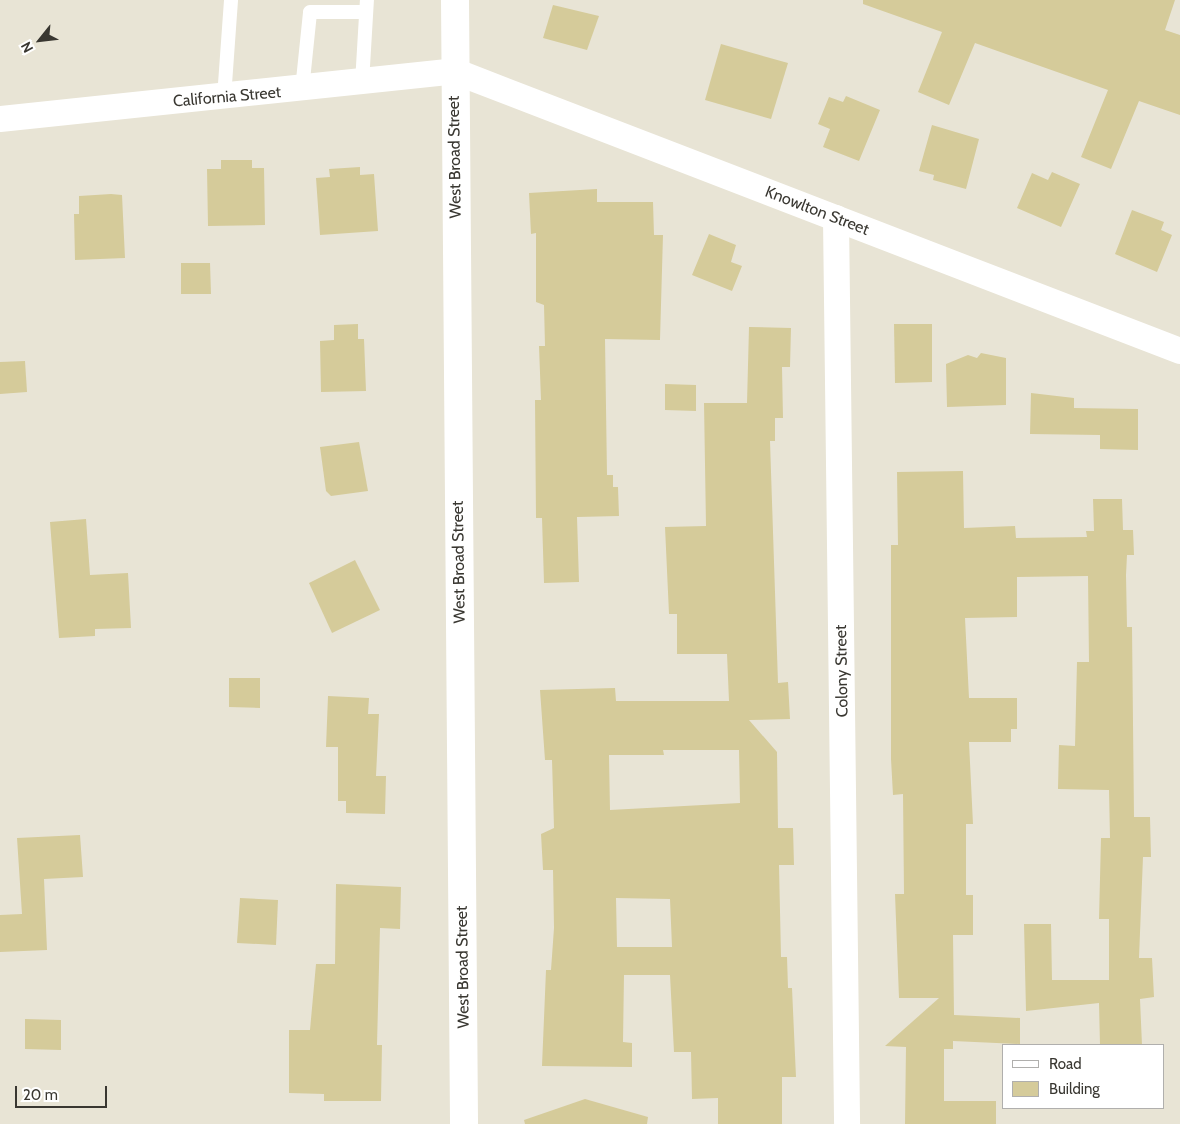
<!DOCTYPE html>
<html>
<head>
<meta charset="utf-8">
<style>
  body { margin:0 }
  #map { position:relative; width:1180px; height:1124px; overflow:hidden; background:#e8e4d5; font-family:Cabin,sans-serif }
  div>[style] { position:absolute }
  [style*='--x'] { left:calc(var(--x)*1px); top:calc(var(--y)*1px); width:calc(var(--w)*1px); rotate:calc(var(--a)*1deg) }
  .building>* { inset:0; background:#d5cb9a }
  .lane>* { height:14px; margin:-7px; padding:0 7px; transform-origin:7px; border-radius:7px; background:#fff }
  .street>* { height:26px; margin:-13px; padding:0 13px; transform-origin:13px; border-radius:13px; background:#fff }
  .secondary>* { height:28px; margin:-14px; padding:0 14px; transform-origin:14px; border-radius:14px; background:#fff }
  span { translate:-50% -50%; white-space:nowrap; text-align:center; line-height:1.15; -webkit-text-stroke:4px #fff; paint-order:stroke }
  .street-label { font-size:16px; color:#393731 }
  .legend { position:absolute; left:1002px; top:1044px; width:162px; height:65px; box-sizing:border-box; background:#fff; border:1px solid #b0afad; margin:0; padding:6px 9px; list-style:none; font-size:15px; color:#393731 }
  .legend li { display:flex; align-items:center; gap:10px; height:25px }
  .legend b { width:25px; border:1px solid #b0afad }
  .north { position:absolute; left:15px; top:15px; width:50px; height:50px; -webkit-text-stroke:4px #fff; paint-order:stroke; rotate:241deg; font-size:14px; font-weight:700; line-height:20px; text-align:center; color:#393731 }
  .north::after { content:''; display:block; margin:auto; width:18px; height:22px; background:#393731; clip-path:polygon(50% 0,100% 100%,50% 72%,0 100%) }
  .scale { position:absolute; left:15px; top:1086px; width:92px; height:22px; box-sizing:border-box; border:2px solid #393731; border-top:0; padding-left:6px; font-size:15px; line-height:18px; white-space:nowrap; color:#393731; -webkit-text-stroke:4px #fff; paint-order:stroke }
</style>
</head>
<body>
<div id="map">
  <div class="building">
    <i style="clip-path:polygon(863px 0,1175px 0,1165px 30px,1180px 35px,1180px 115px,1139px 101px,1111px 169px,1081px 157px,1108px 90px,975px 43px,949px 105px,918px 92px,942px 32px,863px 4px)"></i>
    <i style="clip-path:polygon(553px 5px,599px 16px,587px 50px,543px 38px)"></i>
    <i style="clip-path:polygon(721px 44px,788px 63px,771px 119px,705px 100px)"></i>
    <i style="clip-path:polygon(846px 96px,880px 110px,859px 161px,823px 147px,830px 129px,818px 124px,829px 97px,843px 102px)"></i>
    <i style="clip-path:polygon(932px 125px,979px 139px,966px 189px,933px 180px,934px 175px,919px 171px)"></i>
    <i style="clip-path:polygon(221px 160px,252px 160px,252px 168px,264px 168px,265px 225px,208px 226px,207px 169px,221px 169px)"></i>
    <i style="clip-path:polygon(360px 167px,360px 175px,374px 174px,378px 231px,320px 235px,316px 178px,330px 177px,329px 169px)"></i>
    <i style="clip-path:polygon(1052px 172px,1080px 184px,1061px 227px,1017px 208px,1032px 173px,1048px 180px)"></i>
    <i style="clip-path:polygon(597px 189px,597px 202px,653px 202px,654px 235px,663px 235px,660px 340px,605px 339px,607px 475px,613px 475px,613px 487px,618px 487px,619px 516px,577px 517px,579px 582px,544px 583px,542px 518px,536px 518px,535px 400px,541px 400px,539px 346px,545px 346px,544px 305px,536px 302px,536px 233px,531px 234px,529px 193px)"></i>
    <i style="clip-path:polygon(111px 194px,122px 195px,125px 258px,75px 260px,74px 214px,79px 214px,79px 196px)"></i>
    <i style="clip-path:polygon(1132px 210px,1164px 222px,1161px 230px,1172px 235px,1157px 272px,1115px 254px)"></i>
    <i style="clip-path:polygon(709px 234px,736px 245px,731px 262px,742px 266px,732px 291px,692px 275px)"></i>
    <i style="clip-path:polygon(181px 263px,210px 263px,211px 294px,181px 294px)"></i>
    <i style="clip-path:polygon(358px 324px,358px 339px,364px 339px,366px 391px,321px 392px,320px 341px,334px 340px,334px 325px)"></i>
    <i style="clip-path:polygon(894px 324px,932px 324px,932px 382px,895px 383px)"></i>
    <i style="clip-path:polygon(evenodd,749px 327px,791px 328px,790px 367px,782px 367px,783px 418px,775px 418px,775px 441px,770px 441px,778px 683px,788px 682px,790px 719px,749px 720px,777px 752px,778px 828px,793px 828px,794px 865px,779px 865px,781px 957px,787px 957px,788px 988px,792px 988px,796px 1077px,782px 1077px,782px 1124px,718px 1124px,718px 1098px,692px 1099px,691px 1052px,674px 1052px,670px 975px,624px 975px,623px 1042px,632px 1043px,632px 1067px,542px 1066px,546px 970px,551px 970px,554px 928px,553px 870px,543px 870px,541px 834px,554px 828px,552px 760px,545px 760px,540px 690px,615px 688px,616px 701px,729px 701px,727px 654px,677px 654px,677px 614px,669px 614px,665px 527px,706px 526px,704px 403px,747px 403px,749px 327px,663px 750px,739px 750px,740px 803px,610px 810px,609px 755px,664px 755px,663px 750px,749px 327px,616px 898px,670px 899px,672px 947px,617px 947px,616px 898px)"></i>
    <i style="clip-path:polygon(981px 353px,1006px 358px,1006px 405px,947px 407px,946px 364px,968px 355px,977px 358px)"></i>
    <i style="clip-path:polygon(25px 361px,27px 392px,0 394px,0 362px)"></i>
    <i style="clip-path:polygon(665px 384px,696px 385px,696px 411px,665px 410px)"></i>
    <i style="clip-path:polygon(1031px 393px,1074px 398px,1074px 408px,1138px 409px,1138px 450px,1100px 449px,1100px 435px,1030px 434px)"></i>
    <i style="clip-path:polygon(359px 442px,368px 491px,331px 496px,326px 491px,320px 447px)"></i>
    <i style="clip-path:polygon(963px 471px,964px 528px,1015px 526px,1016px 538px,1087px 537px,1086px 531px,1094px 531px,1093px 499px,1122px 499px,1123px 530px,1133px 530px,1134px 555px,1127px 555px,1126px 575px,1127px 627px,1132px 627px,1134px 817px,1150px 817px,1151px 857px,1143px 857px,1139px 958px,1152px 958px,1154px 997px,1140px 999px,1142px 1045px,1100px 1045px,1099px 1003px,1026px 1011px,1024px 924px,1051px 924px,1052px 980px,1109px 980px,1109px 919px,1099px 919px,1101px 838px,1110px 838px,1109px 790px,1058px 789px,1059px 745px,1075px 746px,1077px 662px,1089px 662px,1088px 576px,1017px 577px,1017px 617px,965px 618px,969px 698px,1017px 698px,1017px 729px,1011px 729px,1011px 742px,969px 742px,973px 824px,966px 824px,966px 895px,973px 895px,973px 935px,953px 935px,954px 1015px,1020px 1018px,1020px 1044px,953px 1041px,953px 1049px,944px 1049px,944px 1101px,996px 1101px,996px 1124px,905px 1124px,906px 1047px,885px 1046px,939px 998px,899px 998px,895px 894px,904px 894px,903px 794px,893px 795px,891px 759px,891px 545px,898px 545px,897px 472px)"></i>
    <i style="clip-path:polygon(86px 519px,90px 575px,128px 573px,131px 628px,95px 629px,95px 636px,59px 638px,50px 522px)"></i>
    <i style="clip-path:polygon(355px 560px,380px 610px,332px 633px,309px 583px)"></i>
    <i style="clip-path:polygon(229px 678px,260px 678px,260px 708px,229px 707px)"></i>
    <i style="clip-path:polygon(328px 696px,369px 698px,368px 714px,379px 714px,376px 776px,386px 776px,385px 814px,346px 813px,346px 801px,338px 801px,338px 747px,326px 747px)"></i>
    <i style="clip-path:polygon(80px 835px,83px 877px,44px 879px,47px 950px,0 952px,0 915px,22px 914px,17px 838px)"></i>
    <i style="clip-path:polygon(336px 884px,401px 887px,400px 929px,380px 928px,377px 1045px,382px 1045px,381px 1101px,324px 1101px,324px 1094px,289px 1093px,289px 1030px,310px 1030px,316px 964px,335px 964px)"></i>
    <i style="clip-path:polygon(240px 898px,278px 900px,276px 945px,237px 943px)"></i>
    <i style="clip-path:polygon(25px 1019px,61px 1020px,61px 1050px,25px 1049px)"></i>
    <i style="clip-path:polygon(585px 1099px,648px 1117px,647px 1124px,525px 1124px,524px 1120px)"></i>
  </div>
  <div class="lane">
    <i style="--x:362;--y:83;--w:83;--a:-86.6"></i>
    <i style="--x:302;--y:90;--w:78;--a:-84.1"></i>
    <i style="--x:310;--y:12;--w:56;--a:0"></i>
    <i style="--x:224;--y:98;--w:98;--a:-85.9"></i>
  </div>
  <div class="street">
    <i style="--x:0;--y:119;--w:457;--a:-6"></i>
    <i style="--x:454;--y:71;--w:778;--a:21.09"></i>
    <i style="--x:836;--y:218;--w:906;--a:89.3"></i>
  </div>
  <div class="secondary">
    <i style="--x:455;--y:0;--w:1124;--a:89.54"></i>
  </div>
  <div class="street-label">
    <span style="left:227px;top:97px;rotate:-5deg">California Street</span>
    <span style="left:455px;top:157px;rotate:-91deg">West Broad Street</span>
    <span style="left:817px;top:211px;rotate:21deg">Knowlton Street</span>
    <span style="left:459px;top:562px;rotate:-91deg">West Broad Street</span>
    <span style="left:842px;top:671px;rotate:-91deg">Colony Street</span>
    <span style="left:463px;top:967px;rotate:-91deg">West Broad Street</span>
  </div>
  <ul class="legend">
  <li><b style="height:6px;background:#fff"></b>Road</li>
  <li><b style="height:14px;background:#d5cb9a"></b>Building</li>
  </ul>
  <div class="north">N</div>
  <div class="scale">20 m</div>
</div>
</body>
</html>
